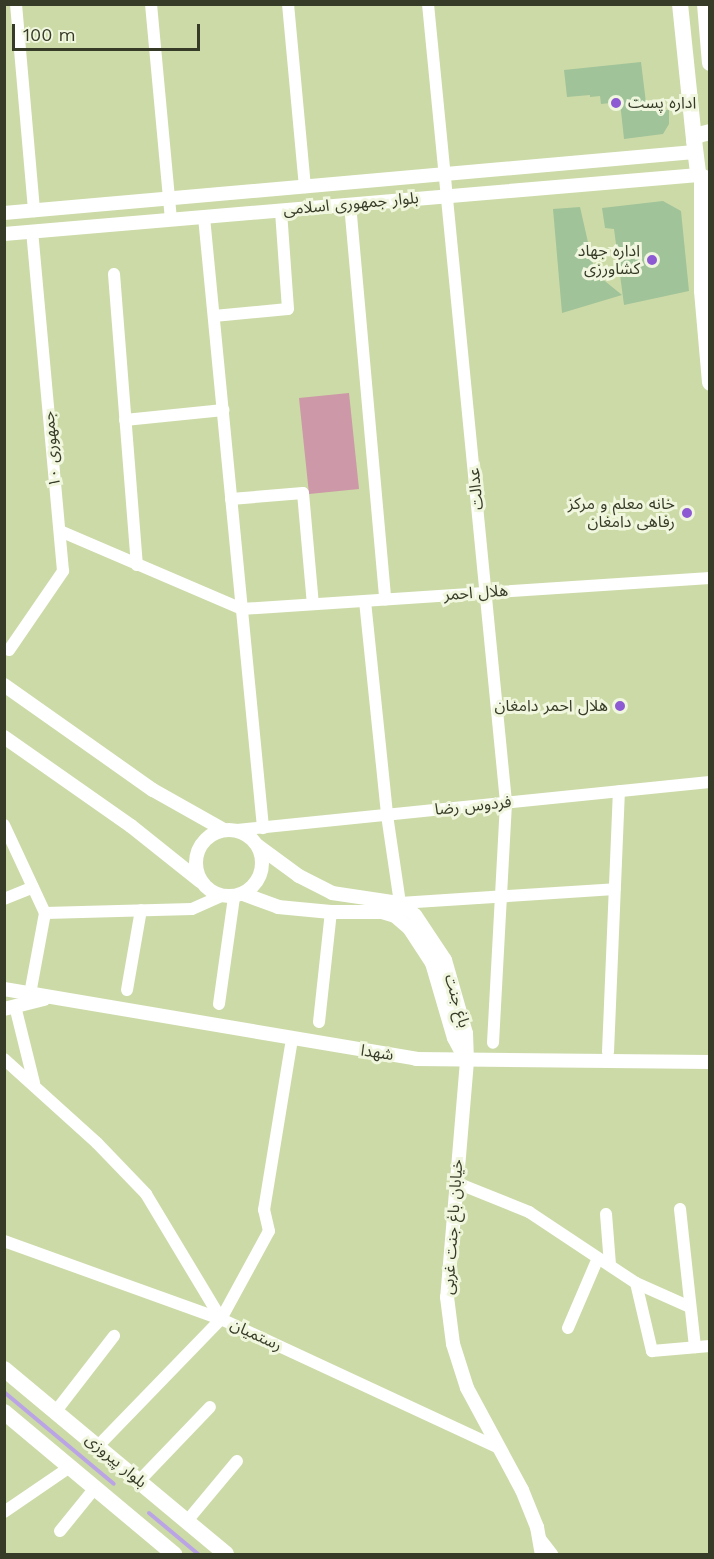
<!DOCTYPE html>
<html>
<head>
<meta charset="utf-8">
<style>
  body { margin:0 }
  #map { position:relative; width:714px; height:1559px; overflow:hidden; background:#ccdaa7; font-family:"Work Sans","Noto Sans Arabic",sans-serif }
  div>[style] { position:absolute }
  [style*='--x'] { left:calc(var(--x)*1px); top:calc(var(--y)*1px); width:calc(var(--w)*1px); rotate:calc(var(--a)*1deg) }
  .green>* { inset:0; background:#cd98a7 }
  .stream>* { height:4px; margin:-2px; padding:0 2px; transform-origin:2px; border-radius:2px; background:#bba4e6 }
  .building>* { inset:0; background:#a0c399 }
  .minor>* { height:12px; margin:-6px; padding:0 6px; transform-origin:6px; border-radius:6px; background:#fff }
  .tertiary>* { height:14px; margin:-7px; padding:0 7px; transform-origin:7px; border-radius:7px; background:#fff }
  .tertiary>.ring { margin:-7px; padding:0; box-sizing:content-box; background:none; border:14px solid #fff; border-radius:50% }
  .secondary>* { height:16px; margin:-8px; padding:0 8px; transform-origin:8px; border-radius:8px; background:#fff }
  .dots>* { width:16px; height:16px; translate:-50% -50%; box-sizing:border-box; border:3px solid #f0f7de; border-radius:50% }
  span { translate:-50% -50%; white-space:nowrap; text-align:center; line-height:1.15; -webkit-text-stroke:6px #f0f7de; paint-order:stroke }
  .poi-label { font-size:16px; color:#363b27 }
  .left { translate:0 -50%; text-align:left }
  .right { translate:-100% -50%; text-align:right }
  .street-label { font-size:16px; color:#363b27 }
  .frame { position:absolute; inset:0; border:6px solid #363b27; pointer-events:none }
  .scale { position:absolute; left:12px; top:24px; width:188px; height:27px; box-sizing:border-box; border:3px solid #363b27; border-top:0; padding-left:8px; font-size:18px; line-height:21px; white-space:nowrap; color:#363b27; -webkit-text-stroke:4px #f0f7de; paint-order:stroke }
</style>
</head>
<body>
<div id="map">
  <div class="green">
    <i style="clip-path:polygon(349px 393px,359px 489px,309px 494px,299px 398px)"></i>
  </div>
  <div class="stream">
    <i style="--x:4;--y:1392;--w:143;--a:39.9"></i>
    <i style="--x:149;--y:1513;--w:64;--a:39.9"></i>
  </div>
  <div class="building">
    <i style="clip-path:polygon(641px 62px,647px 111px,669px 110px,669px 124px,663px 134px,624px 139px,620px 102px,601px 104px,600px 96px,590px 97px,590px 95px,567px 97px,564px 70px)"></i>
    <i style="clip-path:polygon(663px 201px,681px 211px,689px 291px,624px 305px,614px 229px,605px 228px,602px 208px)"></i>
    <i style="clip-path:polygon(580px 207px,595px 273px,622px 295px,562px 313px,553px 209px)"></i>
  </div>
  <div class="minor">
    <i style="--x:16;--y:4;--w:208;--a:85"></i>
    <i style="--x:151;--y:4;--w:217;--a:84.7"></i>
    <i style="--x:288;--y:4;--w:184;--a:84.7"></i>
    <i style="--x:428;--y:4;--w:803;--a:84.42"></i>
    <i style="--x:506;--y:803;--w:240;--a:93.1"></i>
    <i style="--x:350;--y:204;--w:397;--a:84.9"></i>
    <i style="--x:204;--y:217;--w:614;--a:84.48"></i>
    <i style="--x:114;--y:274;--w:292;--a:85.5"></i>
    <i style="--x:214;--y:316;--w:74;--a:-5.4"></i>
    <i style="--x:288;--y:309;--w:98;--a:-94.1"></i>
    <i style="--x:125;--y:420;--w:99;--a:-5.8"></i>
    <i style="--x:231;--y:499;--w:72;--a:-4.8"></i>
    <i style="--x:303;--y:493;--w:111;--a:84.9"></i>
    <i style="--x:60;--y:531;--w:198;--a:23.2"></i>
    <i style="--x:242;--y:609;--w:469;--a:-3.8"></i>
    <i style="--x:365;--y:601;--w:215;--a:84.1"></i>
    <i style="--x:387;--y:815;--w:89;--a:81.6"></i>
    <i style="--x:400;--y:903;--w:215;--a:-3.7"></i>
    <i style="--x:9;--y:650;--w:96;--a:-55.6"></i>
    <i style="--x:63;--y:571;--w:340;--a:-95.2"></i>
    <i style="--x:4;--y:825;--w:97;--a:65"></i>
    <i style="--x:45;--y:913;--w:82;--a:100.5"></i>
    <i style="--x:237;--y:830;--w:475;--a:-5.8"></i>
    <i style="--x:4;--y:899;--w:31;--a:-22"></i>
    <i style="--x:45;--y:913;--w:147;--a:-1.6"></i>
    <i style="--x:192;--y:909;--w:32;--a:-24"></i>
    <i style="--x:127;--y:990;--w:81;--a:-80.1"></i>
    <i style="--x:219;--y:1004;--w:108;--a:-82"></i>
    <i style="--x:15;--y:1006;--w:79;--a:76.1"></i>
    <i style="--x:319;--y:1022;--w:111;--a:-83.8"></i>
    <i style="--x:608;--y:1052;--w:261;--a:-87.6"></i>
    <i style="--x:4;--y:1059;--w:125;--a:42.1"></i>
    <i style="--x:97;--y:1143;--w:71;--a:46.1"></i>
    <i style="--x:146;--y:1194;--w:146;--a:59"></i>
    <i style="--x:457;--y:1183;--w:78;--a:21.9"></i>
    <i style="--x:529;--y:1212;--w:128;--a:33.6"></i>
    <i style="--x:636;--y:1283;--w:59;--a:24"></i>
    <i style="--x:680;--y:1209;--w:139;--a:83.8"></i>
    <i style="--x:606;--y:1214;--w:51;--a:85.5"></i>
    <i style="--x:4;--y:1241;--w:231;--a:19.8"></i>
    <i style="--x:221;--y:1319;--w:306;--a:24.9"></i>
    <i style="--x:636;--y:1283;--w:70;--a:76.8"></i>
    <i style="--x:652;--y:1351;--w:58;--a:-4.9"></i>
    <i style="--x:568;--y:1328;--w:76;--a:-66.8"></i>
    <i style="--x:56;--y:1411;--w:95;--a:-52.3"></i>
    <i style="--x:98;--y:1446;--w:177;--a:-45.9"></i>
    <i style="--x:221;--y:1319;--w:100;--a:-61.4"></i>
    <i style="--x:269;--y:1231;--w:22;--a:-103"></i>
    <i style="--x:264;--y:1210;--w:173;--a:-80.7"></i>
    <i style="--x:140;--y:1480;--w:101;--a:-46.2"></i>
    <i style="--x:4;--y:1512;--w:80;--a:-34.3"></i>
    <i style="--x:187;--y:1521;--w:78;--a:-50.2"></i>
    <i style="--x:60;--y:1531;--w:55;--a:-50.9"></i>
    <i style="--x:538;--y:1536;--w:23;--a:52"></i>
  </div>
  <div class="tertiary">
    <i style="--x:4;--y:213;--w:693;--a:-5.05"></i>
    <i style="--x:4;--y:234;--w:697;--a:-4.86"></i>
    <i style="--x:4;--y:685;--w:182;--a:35.2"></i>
    <i style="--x:153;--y:790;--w:81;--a:29.4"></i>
    <i style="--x:4;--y:737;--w:155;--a:35"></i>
    <i style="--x:131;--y:826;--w:88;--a:38.6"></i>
    <i class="ring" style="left:196px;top:830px;width:52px;height:52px"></i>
    <i style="--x:258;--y:846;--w:51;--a:36.2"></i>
    <i style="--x:299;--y:876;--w:37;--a:27"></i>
    <i style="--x:332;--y:893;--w:69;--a:8.4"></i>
    <i style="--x:400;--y:903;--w:19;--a:39"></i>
    <i style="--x:415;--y:915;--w:54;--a:56.3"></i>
    <i style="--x:445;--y:960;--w:76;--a:74"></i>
    <i style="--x:466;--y:1033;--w:28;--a:88"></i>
    <i style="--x:467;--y:1061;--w:237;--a:94.8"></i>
    <i style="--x:447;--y:1297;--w:47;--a:82.7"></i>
    <i style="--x:453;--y:1344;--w:46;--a:72.3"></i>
    <i style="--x:467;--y:1388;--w:116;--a:61.7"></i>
    <i style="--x:522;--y:1490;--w:40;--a:68"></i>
    <i style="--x:537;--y:1527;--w:27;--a:80"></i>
    <i style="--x:243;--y:894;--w:37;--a:20"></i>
    <i style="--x:278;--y:907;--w:53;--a:5.4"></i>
    <i style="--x:331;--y:912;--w:51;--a:0"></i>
    <i style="--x:382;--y:912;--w:14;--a:17"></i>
    <i style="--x:395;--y:916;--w:18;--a:41"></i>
    <i style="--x:409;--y:928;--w:42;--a:56.7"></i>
    <i style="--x:432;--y:963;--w:78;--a:73.7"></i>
    <i style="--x:454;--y:1038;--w:24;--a:62"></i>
    <i style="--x:4;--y:989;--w:418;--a:9.6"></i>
    <i style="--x:416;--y:1059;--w:294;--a:0.6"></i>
    <i style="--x:4;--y:1009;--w:41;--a:-14"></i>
  </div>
  <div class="secondary">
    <i style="--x:680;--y:4;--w:137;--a:84.1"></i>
    <i style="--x:705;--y:4;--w:59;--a:85.2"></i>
    <i style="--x:710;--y:132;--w:12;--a:166"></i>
    <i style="--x:698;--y:135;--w:6;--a:129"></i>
    <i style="--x:694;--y:140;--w:35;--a:83"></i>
    <i style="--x:698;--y:175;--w:13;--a:23"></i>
    <i style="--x:702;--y:179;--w:112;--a:90"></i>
    <i style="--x:702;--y:291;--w:92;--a:85"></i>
    <i style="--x:4;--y:1369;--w:289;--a:39.8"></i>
    <i style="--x:4;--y:1412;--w:222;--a:39.9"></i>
  </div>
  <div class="dots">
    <i style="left:616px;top:103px;background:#8d5ad3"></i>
    <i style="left:652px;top:260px;background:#8d5ad3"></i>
    <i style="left:687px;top:513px;background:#8d5ad3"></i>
    <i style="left:620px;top:706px;background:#8d5ad3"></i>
  </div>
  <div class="poi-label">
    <span class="left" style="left:628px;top:103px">اداره پست</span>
    <span class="right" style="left:640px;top:260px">اداره جهاد<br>کشاورزی</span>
    <span class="right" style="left:675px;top:513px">خانه معلم و مرکز<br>رفاهی دامغان</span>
    <span class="right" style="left:608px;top:706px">هلال احمر دامغان</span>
  </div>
  <div class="street-label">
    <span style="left:351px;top:204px;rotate:-5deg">بلوار جمهوری اسلامی</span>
    <span style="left:52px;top:449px;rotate:-95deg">جمهوری ۱۰</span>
    <span style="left:476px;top:489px;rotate:-96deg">عدالت</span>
    <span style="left:476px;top:593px;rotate:-4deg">هلال احمر</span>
    <span style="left:473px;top:806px;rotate:-6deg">فردوس رضا</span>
    <span style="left:457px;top:1001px;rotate:74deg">باغ جنت</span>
    <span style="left:377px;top:1053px;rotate:9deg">شهدا</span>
    <span style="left:453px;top:1227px;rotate:-86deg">خیابان باغ جنت غربی</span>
    <span style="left:256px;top:1335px;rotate:25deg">رستمیان</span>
    <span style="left:116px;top:1461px;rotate:40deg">بلوار پیروزی</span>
  </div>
  <div class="frame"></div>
  <div class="scale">100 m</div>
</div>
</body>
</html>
